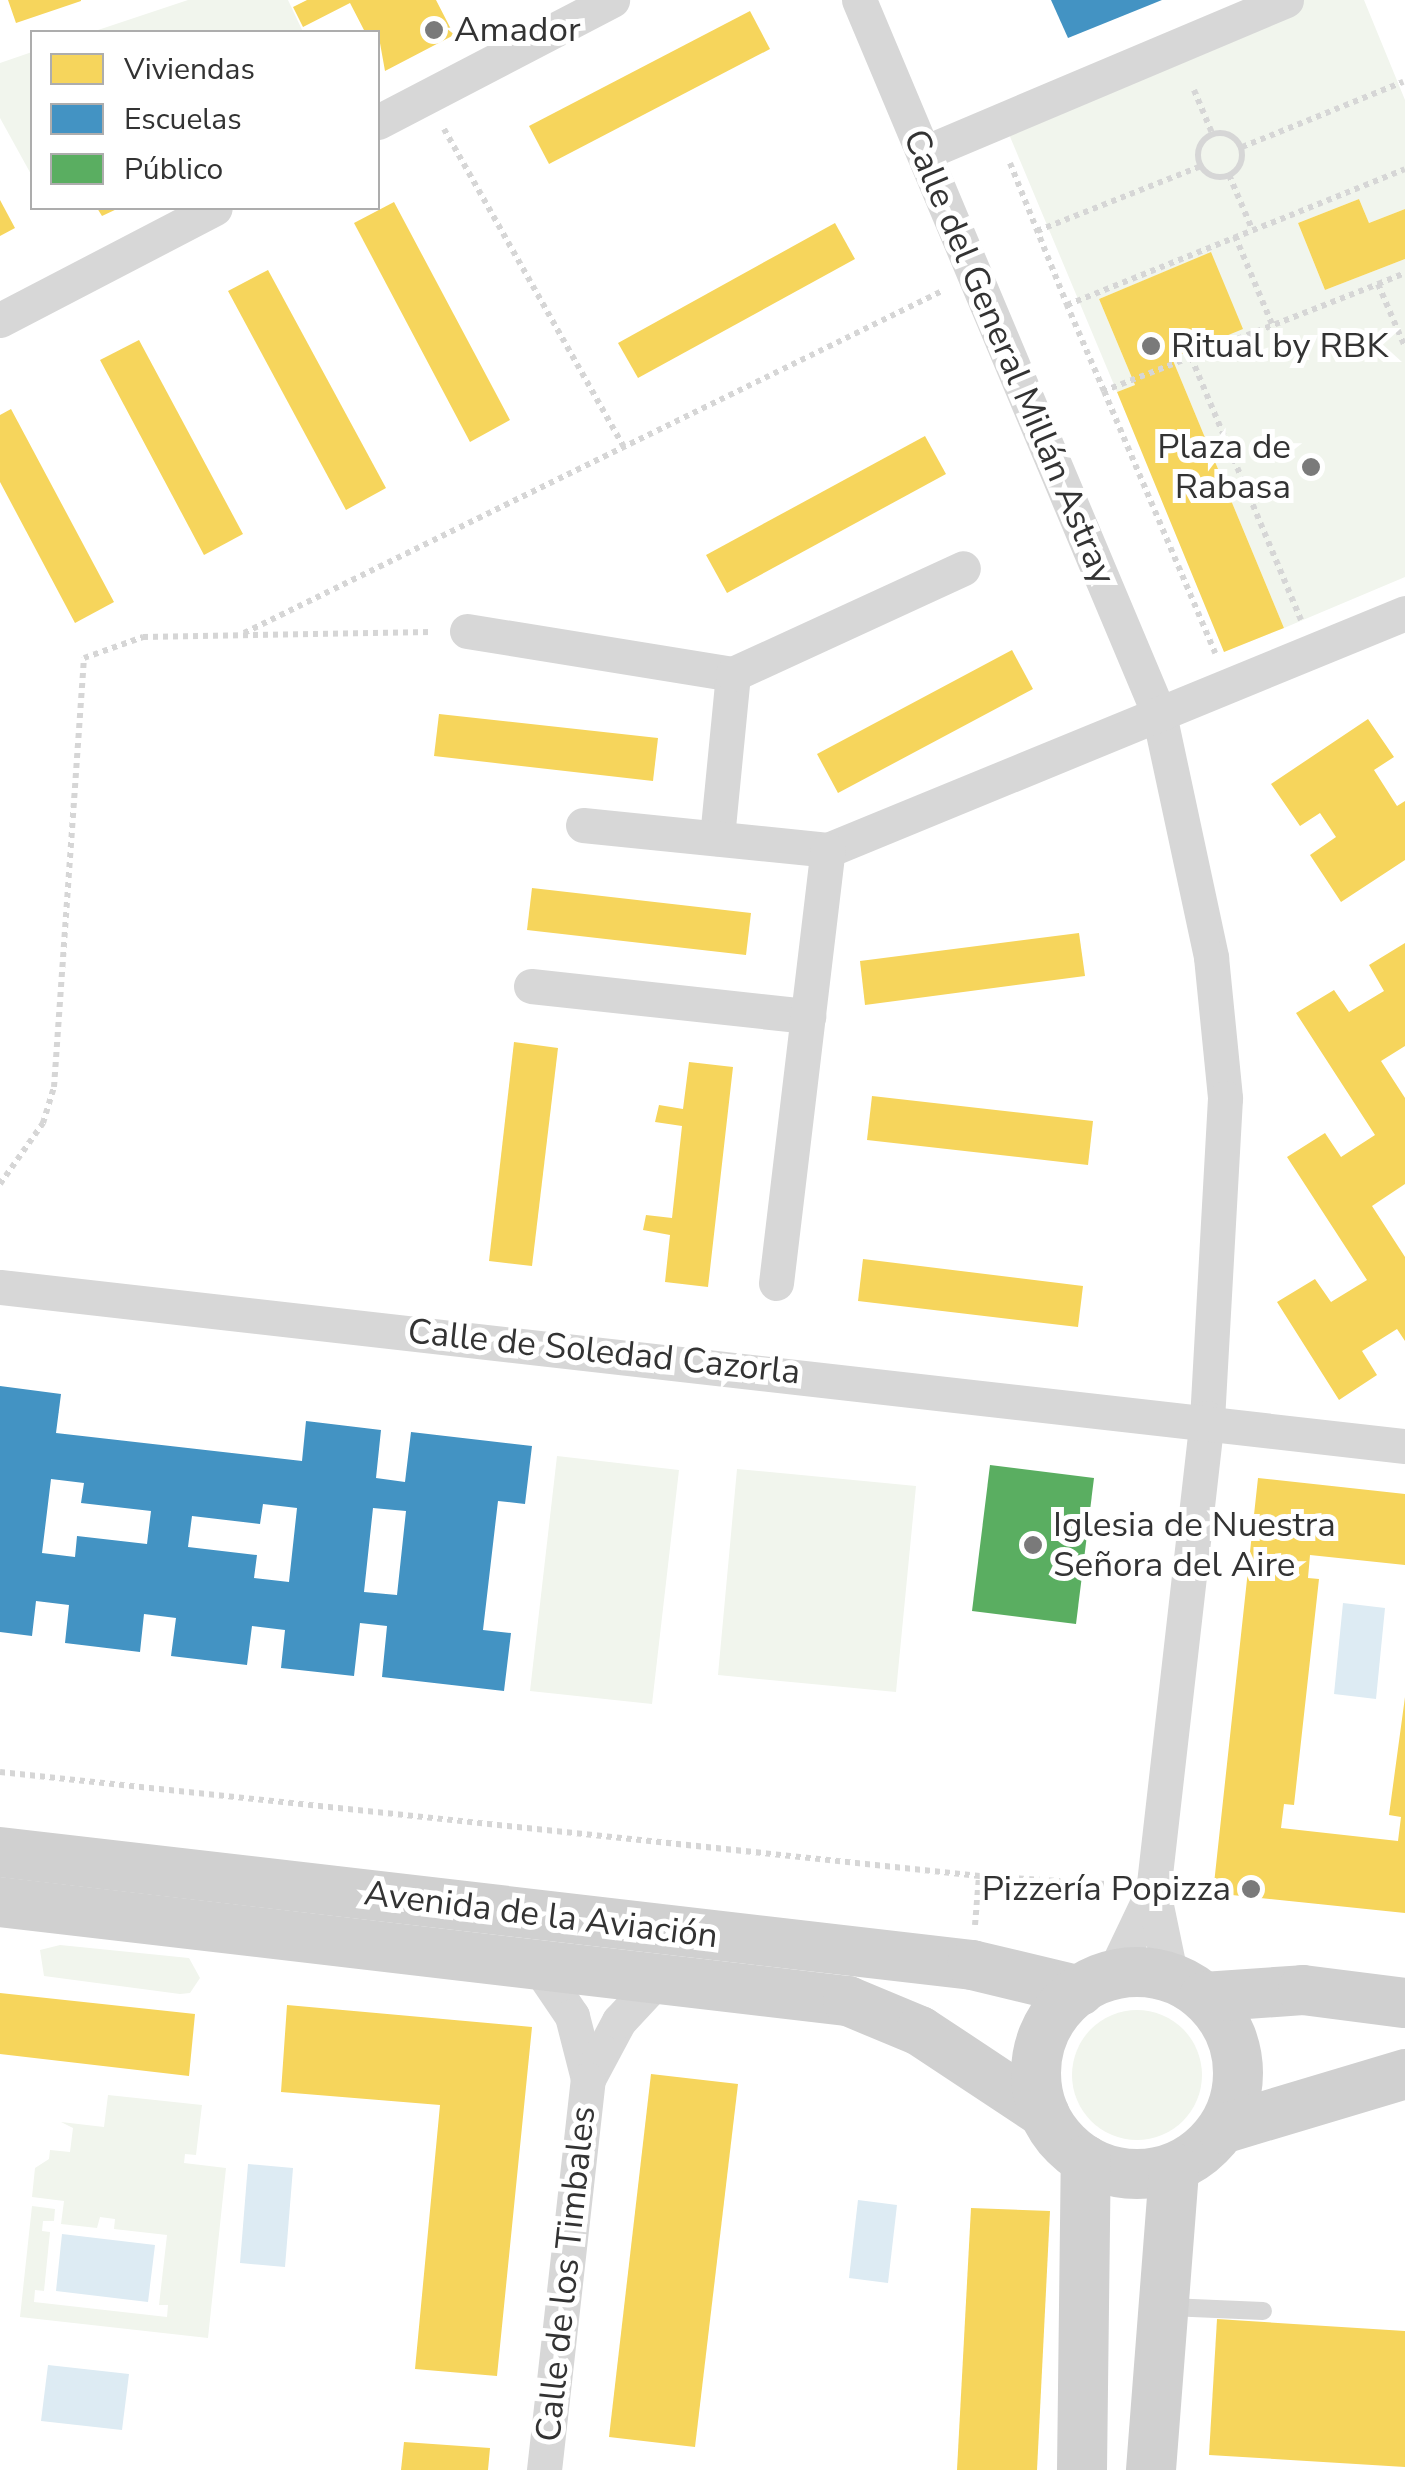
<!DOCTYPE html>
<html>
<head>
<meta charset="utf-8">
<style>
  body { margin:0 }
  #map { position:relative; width:1405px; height:2470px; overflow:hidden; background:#fff; font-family:"Nunito Sans",sans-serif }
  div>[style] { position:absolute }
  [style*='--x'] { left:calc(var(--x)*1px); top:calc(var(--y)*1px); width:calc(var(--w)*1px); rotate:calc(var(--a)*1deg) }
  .green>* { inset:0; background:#f1f5ed }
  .round { border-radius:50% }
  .water>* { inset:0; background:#ddebf3 }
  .homes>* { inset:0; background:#f6d55c }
  .schools>* { inset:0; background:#4393c3 }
  .public>* { inset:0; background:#5aae61 }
  .path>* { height:6px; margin-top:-3px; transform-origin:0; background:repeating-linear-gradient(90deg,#d6d6d6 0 5px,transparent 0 10px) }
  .path>.ring { margin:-3px; padding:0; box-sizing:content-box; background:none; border:6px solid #d6d6d6; border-radius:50% }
  .service>* { height:18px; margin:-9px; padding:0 9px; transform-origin:9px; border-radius:9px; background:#d7d7d7 }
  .minor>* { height:35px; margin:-17.5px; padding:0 17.5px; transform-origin:17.5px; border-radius:17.5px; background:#d7d7d7 }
  .secondary>* { height:50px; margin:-25px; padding:0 25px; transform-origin:25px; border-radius:25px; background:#d0d0d0 }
  .secondary>.ring { margin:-25px; padding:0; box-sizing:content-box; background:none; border:50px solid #d0d0d0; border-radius:50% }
  .dots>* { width:28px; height:28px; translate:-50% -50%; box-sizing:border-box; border:5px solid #fff; border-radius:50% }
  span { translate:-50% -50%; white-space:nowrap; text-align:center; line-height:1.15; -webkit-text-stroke:10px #fff; paint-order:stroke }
  .poi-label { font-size:35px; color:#333 }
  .left { translate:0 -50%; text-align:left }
  .right { translate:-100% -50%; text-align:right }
  .street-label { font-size:35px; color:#333 }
  .legend { position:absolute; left:30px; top:30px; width:350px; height:180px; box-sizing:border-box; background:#fff; border:2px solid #adadad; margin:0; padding:12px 18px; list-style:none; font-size:30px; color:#333 }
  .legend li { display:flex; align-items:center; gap:20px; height:50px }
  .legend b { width:50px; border:2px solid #adadad }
</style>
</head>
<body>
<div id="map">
  <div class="green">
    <i style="clip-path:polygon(188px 0,288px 0,303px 32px,92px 32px)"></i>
    <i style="clip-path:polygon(1286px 0,1364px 0,1405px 100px,1405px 209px,1369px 223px,1359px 199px,1298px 223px,1325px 290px,1405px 259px,1405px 577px,1284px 628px,1172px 358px,1210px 253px,1099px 299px,1135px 385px,1117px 392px,1003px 120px)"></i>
    <i style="clip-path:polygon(32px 52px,32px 176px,0 118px,0 63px)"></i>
    <i style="clip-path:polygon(557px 1456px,679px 1470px,652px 1704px,530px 1691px)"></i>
    <i style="clip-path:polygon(737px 1469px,916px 1486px,896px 1692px,718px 1675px)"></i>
    <i style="clip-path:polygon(60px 1945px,189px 1958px,200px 1978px,190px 1993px,180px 1994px,44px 1976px,40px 1950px)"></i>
    <i class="round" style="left:1072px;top:2010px;width:130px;height:130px"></i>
    <i style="clip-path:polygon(108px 2095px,202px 2105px,196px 2155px,185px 2154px,184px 2163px,226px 2168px,208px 2338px,20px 2317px,32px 2206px,55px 2209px,54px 2221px,43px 2221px,42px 2231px,50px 2232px,44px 2291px,35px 2290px,34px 2302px,167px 2317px,168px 2305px,159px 2305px,167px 2235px,114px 2229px,115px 2219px,100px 2217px,97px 2228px,61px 2224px,64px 2201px,32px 2197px,35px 2168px,49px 2159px,50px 2150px,70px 2152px,73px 2128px,61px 2122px,104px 2127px)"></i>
  </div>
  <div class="water">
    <i style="clip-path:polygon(1343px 1603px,1385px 1608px,1376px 1699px,1334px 1694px)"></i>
    <i style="clip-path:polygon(248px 2164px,293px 2168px,285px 2267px,240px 2263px)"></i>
    <i style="clip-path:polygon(858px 2200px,897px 2205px,888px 2283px,849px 2278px)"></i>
    <i style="clip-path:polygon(62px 2234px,155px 2245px,148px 2302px,56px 2291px)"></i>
    <i style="clip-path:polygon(48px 2365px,129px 2374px,122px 2430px,41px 2421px)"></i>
  </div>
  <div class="homes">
    <i style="clip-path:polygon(8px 0,81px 0,81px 1px,16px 23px)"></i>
    <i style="clip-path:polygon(307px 0,436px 0,454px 35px,385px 71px,378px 32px,365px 32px,350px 3px,303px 27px,293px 7px)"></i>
    <i style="clip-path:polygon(750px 11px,770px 49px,549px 164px,529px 126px)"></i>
    <i style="clip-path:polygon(1359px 199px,1369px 223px,1405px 209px,1405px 259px,1325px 290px,1298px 223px)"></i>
    <i style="clip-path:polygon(0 200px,15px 228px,0 236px)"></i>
    <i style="clip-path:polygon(394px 202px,510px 420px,470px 442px,354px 223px)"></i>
    <i style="clip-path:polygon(97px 208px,119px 208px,102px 216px)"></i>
    <i style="clip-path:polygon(835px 223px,855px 259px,638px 378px,618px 343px)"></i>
    <i style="clip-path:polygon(1211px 252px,1243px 329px,1172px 358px,1284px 628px,1224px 652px,1117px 392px,1135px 385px,1099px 299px)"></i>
    <i style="clip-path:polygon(268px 270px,386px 488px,346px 510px,228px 291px)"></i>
    <i style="clip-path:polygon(139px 340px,243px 534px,204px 555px,100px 360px)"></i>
    <i style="clip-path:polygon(11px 409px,114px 602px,75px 623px,0 482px,0 415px)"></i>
    <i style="clip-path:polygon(925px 436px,946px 474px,727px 593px,706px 555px)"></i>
    <i style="clip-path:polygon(1012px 650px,1033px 689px,838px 793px,817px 754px)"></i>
    <i style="clip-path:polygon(439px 714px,658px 738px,653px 781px,434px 756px)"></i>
    <i style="clip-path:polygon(1368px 719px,1394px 757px,1374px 770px,1397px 806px,1405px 801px,1405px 860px,1341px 902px,1310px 855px,1336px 837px,1320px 813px,1300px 826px,1271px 784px)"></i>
    <i style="clip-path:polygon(532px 888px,751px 913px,746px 955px,527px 930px)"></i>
    <i style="clip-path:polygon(1079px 933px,1085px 976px,865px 1005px,860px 961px)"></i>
    <i style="clip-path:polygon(1405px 943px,1405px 1046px,1381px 1061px,1405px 1098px,1405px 1184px,1372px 1206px,1405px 1257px,1405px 1341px,1397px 1329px,1362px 1351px,1377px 1375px,1339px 1400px,1277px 1302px,1315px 1279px,1331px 1302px,1367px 1280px,1287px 1157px,1325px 1133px,1341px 1157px,1375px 1135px,1296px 1013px,1334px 990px,1349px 1012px,1384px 991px,1369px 965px)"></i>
    <i style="clip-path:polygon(514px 1042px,558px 1048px,532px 1266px,489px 1261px)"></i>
    <i style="clip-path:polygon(689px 1062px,733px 1067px,708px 1287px,665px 1282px,670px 1235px,643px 1230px,646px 1215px,672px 1218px,682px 1126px,655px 1122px,659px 1105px,683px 1109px)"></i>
    <i style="clip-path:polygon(872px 1096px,1093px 1121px,1088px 1165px,867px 1140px)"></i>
    <i style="clip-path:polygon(863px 1259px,1083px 1286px,1078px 1327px,858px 1301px)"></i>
    <i style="clip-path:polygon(1258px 1478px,1405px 1494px,1405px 1565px,1310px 1555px,1308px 1578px,1319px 1579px,1294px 1805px,1284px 1804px,1281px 1828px,1398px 1841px,1401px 1817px,1389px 1815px,1405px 1697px,1405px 1913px,1213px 1893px)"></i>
    <i style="clip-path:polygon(0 1993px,195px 2014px,189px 2076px,0 2054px)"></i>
    <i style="clip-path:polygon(287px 2005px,532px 2027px,497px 2376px,415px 2369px,440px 2105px,281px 2092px)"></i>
    <i style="clip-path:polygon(651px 2074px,738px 2084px,695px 2447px,609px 2437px)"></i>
    <i style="clip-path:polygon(971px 2208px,1050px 2211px,1037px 2470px,957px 2470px)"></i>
    <i style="clip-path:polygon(1217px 2319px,1405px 2331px,1405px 2467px,1209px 2455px)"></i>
    <i style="clip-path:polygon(404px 2442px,490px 2448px,488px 2470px,401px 2470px)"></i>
  </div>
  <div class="schools">
    <i style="clip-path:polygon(1051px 0,1162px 0,1068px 38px)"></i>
    <i style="clip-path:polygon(evenodd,0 1386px,61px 1394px,56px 1433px,302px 1461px,306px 1421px,381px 1430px,376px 1478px,405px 1482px,411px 1432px,532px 1446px,525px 1504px,498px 1501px,483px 1630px,511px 1633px,504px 1691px,382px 1677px,387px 1626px,360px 1623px,354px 1676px,281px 1668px,285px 1630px,252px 1626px,247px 1665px,171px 1656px,176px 1618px,144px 1614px,140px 1652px,65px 1643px,69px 1605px,36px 1601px,32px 1636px,0 1632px,0 1386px,51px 1479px,84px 1483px,81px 1503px,151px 1511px,147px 1544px,77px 1536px,75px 1557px,42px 1553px,51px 1479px,0 1386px,263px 1504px,297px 1508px,289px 1582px,254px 1578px,257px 1555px,188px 1547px,192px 1516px,260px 1524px,263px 1504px,0 1386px,373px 1508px,406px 1511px,397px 1595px,364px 1592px,373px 1508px)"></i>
  </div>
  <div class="public">
    <i style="clip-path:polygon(990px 1465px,1094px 1478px,1076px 1624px,972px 1611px)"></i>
  </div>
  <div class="path">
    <i style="--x:1194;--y:90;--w:47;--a:67.3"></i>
    <i style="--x:444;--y:129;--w:365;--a:60.5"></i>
    <i class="ring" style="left:1198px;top:133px;width:38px;height:38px"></i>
    <i style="--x:1242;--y:147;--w:174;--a:-22"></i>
    <i style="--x:1010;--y:163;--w:153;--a:68.1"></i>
    <i style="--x:1229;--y:175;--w:59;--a:66.9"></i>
    <i style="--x:1037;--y:231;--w:176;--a:-21.6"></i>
    <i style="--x:1235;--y:236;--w:95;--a:67.2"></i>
    <i style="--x:1378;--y:284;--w:29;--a:-22"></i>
    <i style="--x:1191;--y:357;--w:93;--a:158.7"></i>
    <i style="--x:1104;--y:391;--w:94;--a:-113.3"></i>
    <i style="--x:1067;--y:305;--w:364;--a:-21.9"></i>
    <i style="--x:1104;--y:391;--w:285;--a:67"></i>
    <i style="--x:1301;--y:620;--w:285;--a:-112.7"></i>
    <i style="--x:1191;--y:357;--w:201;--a:-21.3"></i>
    <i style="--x:1378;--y:284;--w:69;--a:66.8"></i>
    <i style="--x:244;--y:633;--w:777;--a:-26.1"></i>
    <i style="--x:0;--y:1184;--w:75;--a:-54.8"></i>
    <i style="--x:43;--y:1123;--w:38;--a:-73"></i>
    <i style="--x:54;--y:1087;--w:430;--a:-86"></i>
    <i style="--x:84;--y:658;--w:63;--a:-19.6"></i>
    <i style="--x:143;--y:637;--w:288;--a:-1"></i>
    <i style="--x:0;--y:1772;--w:985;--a:6.06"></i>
    <i style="--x:979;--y:1876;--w:127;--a:3.6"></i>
    <i style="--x:975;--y:1925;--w:49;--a:-85.3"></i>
  </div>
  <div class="service">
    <i style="--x:1169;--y:2307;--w:94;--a:2.4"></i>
  </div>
  <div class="minor">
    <i style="--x:859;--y:0;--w:774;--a:67.21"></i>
    <i style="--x:1159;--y:714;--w:249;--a:77.9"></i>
    <i style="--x:1211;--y:957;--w:142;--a:84.3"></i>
    <i style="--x:1225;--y:1098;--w:321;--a:93.2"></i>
    <i style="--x:1207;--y:1418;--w:476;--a:96.5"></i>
    <i style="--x:1153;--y:1891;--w:93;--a:115.5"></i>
    <i style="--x:378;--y:122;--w:264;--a:-27.5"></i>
    <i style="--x:924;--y:153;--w:393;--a:-22.9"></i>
    <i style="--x:0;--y:320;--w:242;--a:-27.5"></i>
    <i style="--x:467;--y:631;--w:269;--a:9.2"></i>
    <i style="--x:733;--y:674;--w:165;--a:95.6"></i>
    <i style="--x:733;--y:674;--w:253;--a:-24.7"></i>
    <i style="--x:583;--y:825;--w:246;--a:5.8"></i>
    <i style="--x:828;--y:850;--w:624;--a:-22.33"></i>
    <i style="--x:531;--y:986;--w:279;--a:6.2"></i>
    <i style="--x:776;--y:1283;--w:436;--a:-83.2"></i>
    <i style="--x:0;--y:1287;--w:1414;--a:6.46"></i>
    <i style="--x:1153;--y:1891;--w:89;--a:78.3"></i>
    <i style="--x:536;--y:1963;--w:64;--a:55.8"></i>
    <i style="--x:572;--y:2016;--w:65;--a:75.7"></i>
    <i style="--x:588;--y:2079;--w:66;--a:-61.9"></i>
    <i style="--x:619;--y:2021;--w:60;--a:-47"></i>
    <i style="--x:544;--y:2470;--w:393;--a:-83.6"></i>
  </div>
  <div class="secondary">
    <i style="--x:0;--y:1852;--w:979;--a:6.63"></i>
    <i style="--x:972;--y:1965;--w:111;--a:13.5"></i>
    <i style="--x:0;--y:1902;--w:854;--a:6.66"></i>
    <i style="--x:848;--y:2001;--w:78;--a:22.6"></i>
    <i style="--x:920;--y:2031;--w:149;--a:33.5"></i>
    <i class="ring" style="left:1036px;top:1972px;width:152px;height:152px"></i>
    <i style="--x:1204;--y:1997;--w:99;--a:-4"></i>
    <i style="--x:1303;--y:1990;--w:103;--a:7.3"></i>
    <i style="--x:1222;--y:2129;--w:191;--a:-16.7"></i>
    <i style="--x:1082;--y:2470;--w:310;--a:-89.3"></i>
    <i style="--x:1151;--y:2470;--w:303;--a:-85.6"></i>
  </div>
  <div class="dots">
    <i style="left:434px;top:30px;background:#7a7a7a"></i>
    <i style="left:1151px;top:346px;background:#7a7a7a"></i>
    <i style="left:1311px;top:467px;background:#7a7a7a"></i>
    <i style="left:1033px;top:1545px;background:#7a7a7a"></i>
    <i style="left:1251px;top:1889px;background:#7a7a7a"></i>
  </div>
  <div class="poi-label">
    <span class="left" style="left:454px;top:30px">Amador</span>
    <span class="left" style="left:1171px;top:346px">Ritual by RBK</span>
    <span class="right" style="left:1291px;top:467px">Plaza de<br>Rabasa</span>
    <span class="left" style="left:1053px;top:1545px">Iglesia de Nuestra<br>Señora del Aire</span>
    <span class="right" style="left:1231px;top:1889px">Pizzería Popizza</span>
  </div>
  <div class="street-label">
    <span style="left:1009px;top:357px;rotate:67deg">Calle del General Millán Astray</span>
    <span style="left:604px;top:1352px;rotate:6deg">Calle de Soledad Cazorla</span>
    <span style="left:541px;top:1915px;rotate:7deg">Avenida de la Aviación</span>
    <span style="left:566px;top:2274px;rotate:-84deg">Calle de los Timbales</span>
  </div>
  <ul class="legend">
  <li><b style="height:28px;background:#f6d55c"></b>Viviendas</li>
  <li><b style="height:28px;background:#4393c3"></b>Escuelas</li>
  <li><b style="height:28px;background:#5aae61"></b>Público</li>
  </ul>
</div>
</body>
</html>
